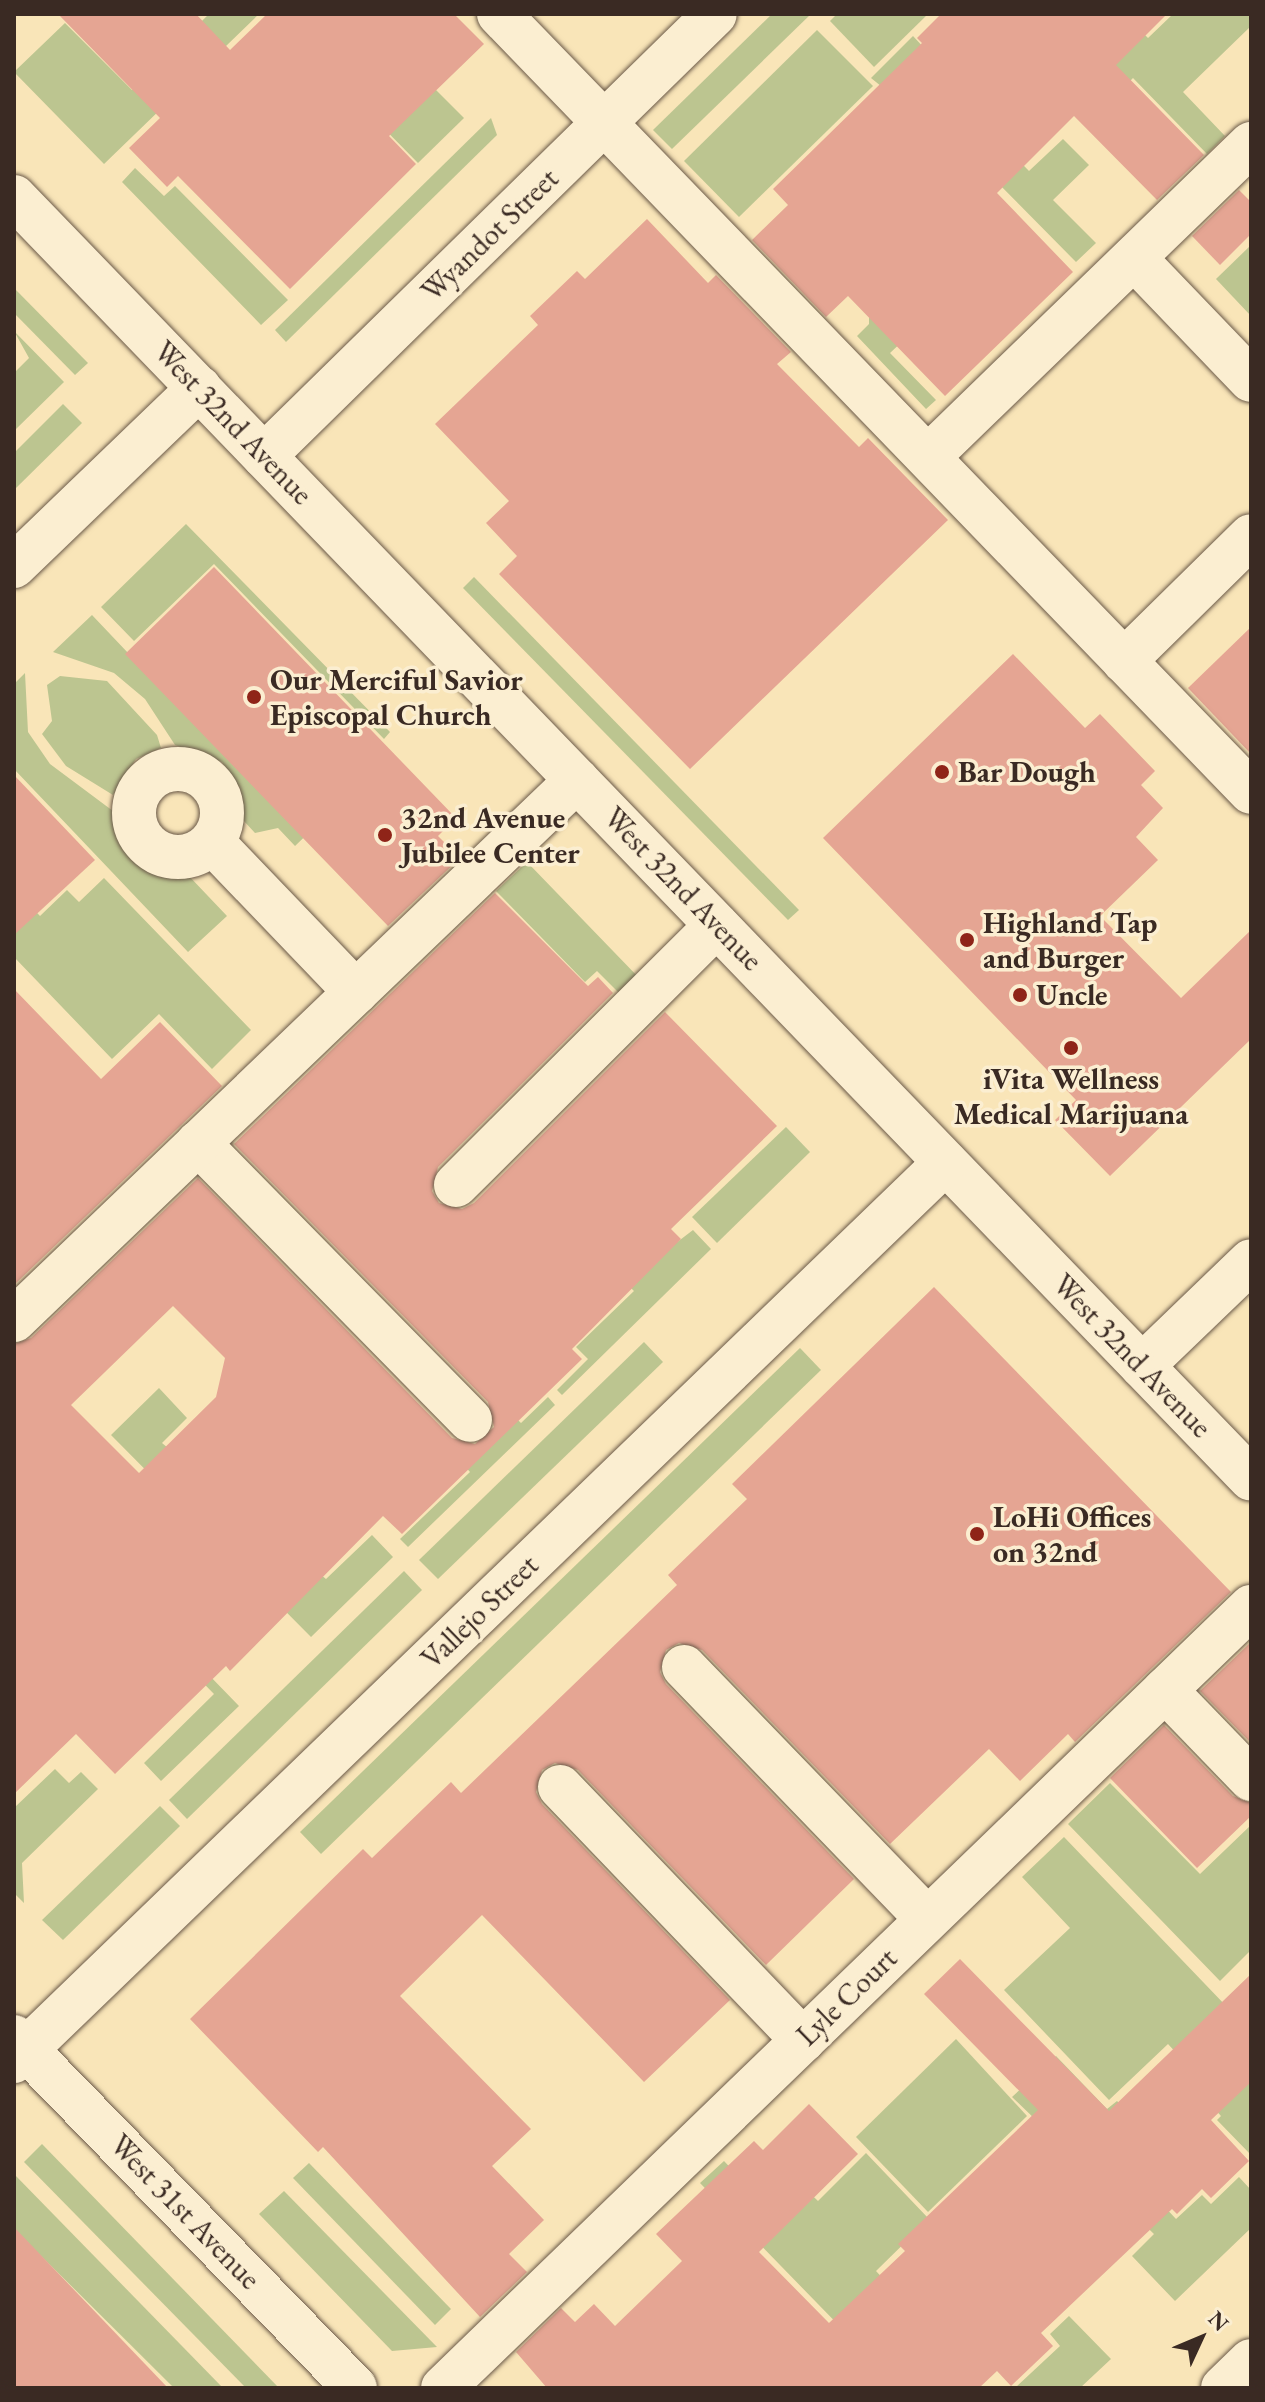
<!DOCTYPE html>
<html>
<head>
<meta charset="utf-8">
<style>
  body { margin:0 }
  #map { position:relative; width:1265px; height:2402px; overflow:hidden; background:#f9e5b8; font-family:"EB Garamond",serif }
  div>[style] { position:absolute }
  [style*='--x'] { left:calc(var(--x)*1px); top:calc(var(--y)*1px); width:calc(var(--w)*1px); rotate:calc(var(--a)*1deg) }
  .green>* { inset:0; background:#bcc590 }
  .building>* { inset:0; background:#e5a593 }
  .roads { filter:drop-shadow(0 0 2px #6a5948) drop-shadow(0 0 2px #6a5948) }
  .minor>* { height:44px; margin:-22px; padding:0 22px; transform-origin:22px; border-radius:22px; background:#fbeed1 }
  .minor>.ring { margin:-22px; padding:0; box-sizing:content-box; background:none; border:44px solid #fbeed1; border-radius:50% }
  .dots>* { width:22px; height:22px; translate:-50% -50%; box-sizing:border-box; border:4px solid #fbeed1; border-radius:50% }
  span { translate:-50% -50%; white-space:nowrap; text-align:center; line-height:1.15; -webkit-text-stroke:7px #fbeed1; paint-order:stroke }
  .street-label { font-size:30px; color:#3a2a23 }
  .poi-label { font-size:30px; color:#3a2a23; font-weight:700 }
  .left { translate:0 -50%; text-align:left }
  .frame { position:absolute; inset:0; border:16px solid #3a2a23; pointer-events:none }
  .north { position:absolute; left:1161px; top:2298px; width:80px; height:80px; -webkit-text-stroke:6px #fbeed1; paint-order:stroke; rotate:46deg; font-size:22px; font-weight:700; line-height:32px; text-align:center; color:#3a2a23 }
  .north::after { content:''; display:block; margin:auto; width:28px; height:36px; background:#3a2a23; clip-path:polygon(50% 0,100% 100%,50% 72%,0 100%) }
</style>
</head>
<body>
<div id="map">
  <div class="green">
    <i style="clip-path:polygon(209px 14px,259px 14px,104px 164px,14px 72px,65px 23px,132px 90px)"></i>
    <i style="clip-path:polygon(772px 14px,811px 14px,672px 149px,653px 130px)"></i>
    <i style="clip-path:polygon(837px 14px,928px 14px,874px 67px,830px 21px)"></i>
    <i style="clip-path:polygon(1043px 14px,1124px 14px,1148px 38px,1173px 14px,1251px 14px,1251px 26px,1183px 92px,1225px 136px,1207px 154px,1133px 78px,1119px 92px)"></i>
    <i style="clip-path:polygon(817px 30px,873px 86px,739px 217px,684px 161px)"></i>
    <i style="clip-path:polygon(913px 36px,937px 62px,929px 70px,1029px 171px,1063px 139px,1089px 165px,1053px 200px,1096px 243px,1076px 262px,986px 171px,871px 78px)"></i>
    <i style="clip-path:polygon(399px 53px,464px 118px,418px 163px,354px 98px)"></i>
    <i style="clip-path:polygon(491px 118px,497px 135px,286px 342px,275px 330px)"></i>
    <i style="clip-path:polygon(135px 168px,164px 196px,175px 186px,288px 300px,261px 325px,122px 182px)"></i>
    <i style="clip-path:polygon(1251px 245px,1251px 316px,1216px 279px)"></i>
    <i style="clip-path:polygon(14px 288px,88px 363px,75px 375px,14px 313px)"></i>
    <i style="clip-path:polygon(869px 304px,940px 306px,890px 353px,936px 400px,926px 409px,857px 336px,869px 324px)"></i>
    <i style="clip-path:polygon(14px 331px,64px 382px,14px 431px,14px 373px,29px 358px)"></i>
    <i style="clip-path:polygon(63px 404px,82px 423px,14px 490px,14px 453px)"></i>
    <i style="clip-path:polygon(186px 524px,390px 732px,384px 739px,214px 564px,134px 641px,101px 607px)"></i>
    <i style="clip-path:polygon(474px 577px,799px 910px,788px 920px,463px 588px)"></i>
    <i style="clip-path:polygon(92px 615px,296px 830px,323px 819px,295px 846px,278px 828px,255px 833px,243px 820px,240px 788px,222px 762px,175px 745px,145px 699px,114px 673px,53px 652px)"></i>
    <i style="clip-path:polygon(25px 673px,28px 732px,50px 764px,113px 811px,133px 856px,158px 872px,188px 875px,227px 916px,188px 952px,14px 769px,14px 684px)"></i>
    <i style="clip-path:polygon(60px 676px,107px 681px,157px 735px,161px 748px,136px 759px,113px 795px,66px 766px,42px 734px,52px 721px,47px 685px)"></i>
    <i style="clip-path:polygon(527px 862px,642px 981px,624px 998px,597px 971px,585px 982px,496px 891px)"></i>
    <i style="clip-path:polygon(104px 878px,251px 1030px,212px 1069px,159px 1014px,112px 1059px,14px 957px,14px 889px,40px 916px,67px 890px,79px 902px)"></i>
    <i style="clip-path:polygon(786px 1127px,810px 1152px,717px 1243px,692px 1217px)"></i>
    <i style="clip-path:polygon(693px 1230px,711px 1249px,562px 1395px,557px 1390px,588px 1359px,576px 1347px,634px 1291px,625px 1282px)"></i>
    <i style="clip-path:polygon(644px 1342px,663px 1362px,438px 1579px,419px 1560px)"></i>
    <i style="clip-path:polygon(800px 1348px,821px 1370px,321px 1854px,300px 1832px)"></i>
    <i style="clip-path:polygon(159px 1388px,187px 1418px,162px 1443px,326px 1579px,372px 1535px,393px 1557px,311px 1637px,111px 1435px)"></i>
    <i style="clip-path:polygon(548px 1397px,555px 1405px,408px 1547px,400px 1539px,470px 1472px,461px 1462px,512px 1414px,521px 1423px)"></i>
    <i style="clip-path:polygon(14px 1474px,239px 1706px,161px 1781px,144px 1763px,214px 1694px,14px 1489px)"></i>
    <i style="clip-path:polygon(404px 1571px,422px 1590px,187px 1819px,169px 1800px)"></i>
    <i style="clip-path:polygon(55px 1769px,69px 1783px,81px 1772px,98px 1789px,22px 1863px,24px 1903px,14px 1893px,14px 1808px)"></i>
    <i style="clip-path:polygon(1110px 1783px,1200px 1874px,1251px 1825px,1251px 1950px,1220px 1981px,1068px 1824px)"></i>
    <i style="clip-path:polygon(160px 1806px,180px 1826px,63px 1940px,42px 1920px)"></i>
    <i style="clip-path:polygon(1064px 1837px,1251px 2032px,1251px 2155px,1217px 2120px,1221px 2116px,1210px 2104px,1217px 2097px,1168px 2044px,1109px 2100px,1004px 1990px,1070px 1928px,1022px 1877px)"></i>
    <i style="clip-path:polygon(956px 2039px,1027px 2116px,928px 2212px,856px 2137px)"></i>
    <i style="clip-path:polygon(1056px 2056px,1107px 2109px,1117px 2101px,1129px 2113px,1102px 2140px,1176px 2219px,1202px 2195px,1211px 2204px,1239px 2177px,1251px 2190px,1251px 2228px,1175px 2301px,1132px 2256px,1154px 2234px,1012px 2097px)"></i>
    <i style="clip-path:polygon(42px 2144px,279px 2388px,246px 2388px,24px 2162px)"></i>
    <i style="clip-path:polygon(866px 2153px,929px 2219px,876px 2271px,901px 2298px,856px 2343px,700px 2183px,724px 2161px,766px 2205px,794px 2178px,818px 2201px)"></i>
    <i style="clip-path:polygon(309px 2163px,451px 2309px,435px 2325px,293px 2178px)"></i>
    <i style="clip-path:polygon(14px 2174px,223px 2388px,174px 2388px,14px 2229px)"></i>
    <i style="clip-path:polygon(284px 2191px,437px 2347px,392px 2351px,259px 2214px)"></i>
    <i style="clip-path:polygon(1069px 2316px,1111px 2359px,1080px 2388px,1015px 2388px,1060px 2346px,1050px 2334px)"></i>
  </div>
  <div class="building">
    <i style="clip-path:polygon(58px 14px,196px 14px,230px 50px,267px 14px,454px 14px,484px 44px,389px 136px,416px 164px,290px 289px,178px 176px,167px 187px,129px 148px,160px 118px)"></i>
    <i style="clip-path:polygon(941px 14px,1167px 14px,1116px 65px,1204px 155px,1157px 200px,1074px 116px,997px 193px,1073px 272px,945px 396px,848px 296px,826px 317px,752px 240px,788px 205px,773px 189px,922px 43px,917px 38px)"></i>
    <i style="clip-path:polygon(1239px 190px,1251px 202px,1251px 234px,1220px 265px,1192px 236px)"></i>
    <i style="clip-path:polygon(647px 219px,708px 283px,716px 275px,791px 352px,777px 364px,859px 447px,868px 438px,948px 520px,690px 769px,499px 574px,517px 556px,486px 523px,509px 501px,435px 424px,538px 325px,530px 316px,577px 271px,585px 279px)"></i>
    <i style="clip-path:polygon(214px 567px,456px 818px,438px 836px,460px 858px,388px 926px,125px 654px)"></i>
    <i style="clip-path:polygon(1251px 627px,1251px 754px,1188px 688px)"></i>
    <i style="clip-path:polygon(1013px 654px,1085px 728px,1100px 714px,1155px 771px,1141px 785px,1163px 808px,1136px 837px,1158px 860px,1100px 916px,1181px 998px,1251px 930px,1251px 1039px,1110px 1176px,1055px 1120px,1076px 1100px,823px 838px)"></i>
    <i style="clip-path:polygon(14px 775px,95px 860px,14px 935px)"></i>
    <i style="clip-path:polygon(evenodd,495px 893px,588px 986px,598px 977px,613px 993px,438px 1167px,432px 1191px,439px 1203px,462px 1209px,474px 1203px,665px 1012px,777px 1126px,671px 1229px,681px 1239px,572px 1349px,582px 1359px,402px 1534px,383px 1516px,230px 1671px,226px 1666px,115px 1774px,76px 1734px,14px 1794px,14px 1344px,31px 1338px,198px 1178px,452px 1438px,475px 1444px,494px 1427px,488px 1402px,234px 1144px,495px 893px,173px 1306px,225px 1358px,216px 1397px,139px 1473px,71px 1405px,173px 1306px)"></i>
    <i style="clip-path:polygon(14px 989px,101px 1079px,160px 1022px,222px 1086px,14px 1285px)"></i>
    <i style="clip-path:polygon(934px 1287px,1231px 1592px,1075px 1742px,1068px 1734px,1020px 1781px,989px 1749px,890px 1844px,702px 1650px,679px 1643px,666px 1650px,660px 1672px,666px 1684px,854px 1879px,766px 1965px,578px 1770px,555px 1763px,542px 1770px,536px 1792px,542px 1804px,730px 2000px,644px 2082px,482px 1915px,400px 1996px,531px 2129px,492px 2166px,544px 2220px,509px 2254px,527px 2272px,480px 2317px,323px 2147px,318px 2152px,190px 2019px,363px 1849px,372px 1858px,451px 1782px,461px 1793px,677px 1585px,668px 1575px,747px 1499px,732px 1484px)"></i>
    <i style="clip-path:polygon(1251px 1642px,1251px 1743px,1200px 1691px)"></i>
    <i style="clip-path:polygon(1164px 1725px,1233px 1796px,1251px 1803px,1251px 1816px,1197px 1868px,1110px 1778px)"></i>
    <i style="clip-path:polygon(960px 1959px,1109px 2111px,1251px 1974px,1251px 2082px,1211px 2120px,1249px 2161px,1211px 2198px,1202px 2189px,1177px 2214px,1172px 2209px,1041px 2333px,1053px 2346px,1011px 2386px,997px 2371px,979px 2388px,547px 2388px,516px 2352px,561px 2308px,575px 2322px,594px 2304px,615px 2326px,682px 2261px,656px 2234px,754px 2141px,763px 2150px,809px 2104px,858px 2154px,759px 2252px,829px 2323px,905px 2251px,898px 2244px,1038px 2110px,924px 1994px)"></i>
    <i style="clip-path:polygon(14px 2227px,168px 2388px,14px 2388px)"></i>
  </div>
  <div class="roads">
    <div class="minor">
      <i style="--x:499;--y:14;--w:1082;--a:45.97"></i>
      <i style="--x:14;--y:197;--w:1781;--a:46.02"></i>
      <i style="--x:1134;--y:258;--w:169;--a:46.2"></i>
      <i style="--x:264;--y:456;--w:631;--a:-44.42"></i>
      <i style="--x:928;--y:457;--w:450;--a:-44.1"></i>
      <i style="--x:14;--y:566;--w:257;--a:-43.9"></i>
      <i style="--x:1124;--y:661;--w:178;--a:-44.5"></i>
      <i class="ring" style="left:134px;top:769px;width:44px;height:44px"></i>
      <i style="--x:212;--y:842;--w:208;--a:46.2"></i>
      <i style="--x:198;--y:1143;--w:388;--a:45.5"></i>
      <i style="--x:456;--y:1185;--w:368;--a:-44.9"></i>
      <i style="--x:14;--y:1320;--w:780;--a:-43.81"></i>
      <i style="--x:1142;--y:1366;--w:151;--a:-43.9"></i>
      <i style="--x:684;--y:1667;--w:350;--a:46"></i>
      <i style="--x:1165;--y:1690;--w:124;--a:46"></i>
      <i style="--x:560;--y:1787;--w:351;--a:46.2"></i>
      <i style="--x:14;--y:2037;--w:489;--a:45.8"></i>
      <i style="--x:14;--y:2061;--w:1294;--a:-43.97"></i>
      <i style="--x:443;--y:2388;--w:1124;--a:-44.03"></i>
      <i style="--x:1223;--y:2388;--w:39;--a:-44"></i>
    </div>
  </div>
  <div class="dots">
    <i style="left:254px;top:697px;background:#8f2418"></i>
    <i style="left:942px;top:772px;background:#8f2418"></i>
    <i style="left:385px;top:835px;background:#8f2418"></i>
    <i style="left:967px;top:940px;background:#8f2418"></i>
    <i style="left:1020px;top:995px;background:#8f2418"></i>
    <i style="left:1071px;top:1048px;background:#8f2418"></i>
    <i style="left:977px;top:1534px;background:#8f2418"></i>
  </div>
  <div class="street-label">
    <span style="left:490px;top:235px;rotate:-44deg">Wyandot Street</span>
    <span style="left:233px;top:423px;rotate:46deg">West 32nd Avenue</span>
    <span style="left:683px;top:889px;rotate:46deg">West 32nd Avenue</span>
    <span style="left:1132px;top:1356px;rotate:46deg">West 32nd Avenue</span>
    <span style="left:480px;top:1612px;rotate:-44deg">Vallejo Street</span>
    <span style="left:847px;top:1997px;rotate:-44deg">Lyle Court</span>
    <span style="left:185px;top:2212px;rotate:46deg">West 31st Avenue</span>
  </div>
  <div class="poi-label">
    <span class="left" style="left:270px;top:697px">Our Merciful Savior<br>Episcopal Church</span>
    <span class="left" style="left:958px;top:772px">Bar Dough</span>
    <span class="left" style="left:401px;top:835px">32nd Avenue<br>Jubilee Center</span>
    <span class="left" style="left:983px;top:940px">Highland Tap<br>and Burger</span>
    <span class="left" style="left:1036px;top:995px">Uncle</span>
    <span style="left:1071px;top:1096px">iVita Wellness<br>Medical Marijuana</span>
    <span class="left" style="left:993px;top:1534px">LoHi Offices<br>on 32nd</span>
  </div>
  <div class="frame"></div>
  <div class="north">N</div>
</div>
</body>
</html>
